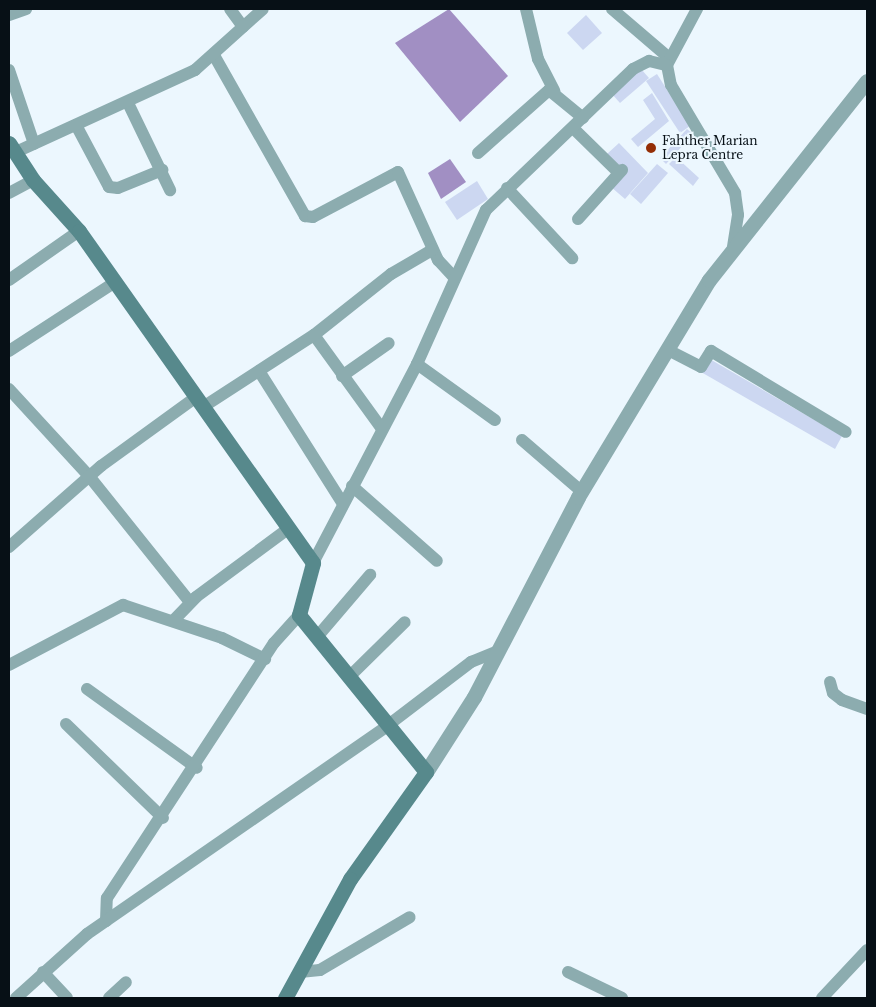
<!DOCTYPE html>
<html>
<head>
<meta charset="utf-8">
<style>
  body { margin:0 }
  #map { position:relative; width:876px; height:1007px; overflow:hidden; background:#ecf7fe; font-family:"Libre Baskerville",serif }
  div>[style] { position:absolute }
  [style*='--x'] { left:calc(var(--x)*1px); top:calc(var(--y)*1px); width:calc(var(--w)*1px); rotate:calc(var(--a)*1deg) }
  .water>* { inset:0; background:#a18fc3 }
  .building>* { inset:0; background:#ccd7f1 }
  .minor>* { height:12px; margin:-6px; padding:0 6px; transform-origin:6px; border-radius:6px; background:#8cacaf }
  .tertiary>* { height:15px; margin:-7.5px; padding:0 7.5px; transform-origin:7.5px; border-radius:7.5px; background:#8cacaf }
  .secondary>* { height:15px; margin:-7.5px; padding:0 7.5px; transform-origin:7.5px; border-radius:7.5px; background:#57898c }
  .dots>* { width:14px; height:14px; translate:-50% -50%; box-sizing:border-box; border:2px solid #ecf7fe; border-radius:50% }
  span { translate:-50% -50%; white-space:nowrap; text-align:center; line-height:1.15; -webkit-text-stroke:4px #ecf7fe; paint-order:stroke }
  .poi-label { font-size:12px; color:#071016 }
  .left { translate:0 -50%; text-align:left }
  .frame { position:absolute; inset:0; border:10px solid #071016; pointer-events:none }
</style>
</head>
<body>
<div id="map">
  <div class="water">
    <i style="clip-path:polygon(449px 9px,508px 76px,460px 122px,395px 43px)"></i>
    <i style="clip-path:polygon(450px 159px,466px 182px,441px 199px,428px 173px)"></i>
  </div>
  <div class="building">
    <i style="clip-path:polygon(586px 15px,602px 33px,583px 50px,567px 33px)"></i>
    <i style="clip-path:polygon(641px 69px,649px 78px,620px 103px,612px 94px)"></i>
    <i style="clip-path:polygon(657px 74px,690px 126px,680px 133px,646px 81px)"></i>
    <i style="clip-path:polygon(652px 93px,669px 121px,638px 147px,631px 139px,655px 119px,643px 100px)"></i>
    <i style="clip-path:polygon(687px 129px,693px 134px,666px 164px,660px 158px)"></i>
    <i style="clip-path:polygon(619px 143px,648px 173px,625px 199px,611px 187px,625px 171px,607px 154px)"></i>
    <i style="clip-path:polygon(676px 157px,699px 178px,693px 186px,669px 164px)"></i>
    <i style="clip-path:polygon(657px 164px,668px 173px,641px 204px,630px 194px)"></i>
    <i style="clip-path:polygon(477px 181px,488px 199px,457px 220px,445px 202px)"></i>
    <i style="clip-path:polygon(708px 358px,842px 436px,835px 449px,701px 372px)"></i>
  </div>
  <div class="minor">
    <i style="--x:230;--y:9;--w:22;--a:54"></i>
    <i style="--x:526;--y:9;--w:51;--a:76.5"></i>
    <i style="--x:538;--y:59;--w:36;--a:63"></i>
    <i style="--x:612;--y:9;--w:74;--a:40.6"></i>
    <i style="--x:697;--y:9;--w:64;--a:118.2"></i>
    <i style="--x:667;--y:65;--w:20;--a:79"></i>
    <i style="--x:671;--y:85;--w:126;--a:59.3"></i>
    <i style="--x:735;--y:193;--w:22;--a:82"></i>
    <i style="--x:738;--y:215;--w:32;--a:99"></i>
    <i style="--x:9;--y:15;--w:18;--a:-19"></i>
    <i style="--x:215;--y:57;--w:183;--a:60.5"></i>
    <i style="--x:305;--y:216;--w:8;--a:7"></i>
    <i style="--x:313;--y:217;--w:96;--a:-27.9"></i>
    <i style="--x:398;--y:172;--w:97;--a:65.6"></i>
    <i style="--x:438;--y:260;--w:22;--a:47"></i>
    <i style="--x:9;--y:70;--w:78;--a:71.3"></i>
    <i style="--x:128;--y:103;--w:97;--a:64.2"></i>
    <i style="--x:76;--y:125;--w:70;--a:62"></i>
    <i style="--x:109;--y:187;--w:9;--a:6"></i>
    <i style="--x:118;--y:188;--w:48;--a:-22.2"></i>
    <i style="--x:573;--y:128;--w:64;--a:44.4"></i>
    <i style="--x:16;--y:152;--w:197;--a:-24.6"></i>
    <i style="--x:195;--y:70;--w:91;--a:-41.9"></i>
    <i style="--x:478;--y:153;--w:95;--a:-41.6"></i>
    <i style="--x:549;--y:90;--w:44;--a:39.5"></i>
    <i style="--x:507;--y:188;--w:96;--a:47.1"></i>
    <i style="--x:9;--y:193;--w:27;--a:-28"></i>
    <i style="--x:578;--y:219;--w:66;--a:-48.1"></i>
    <i style="--x:9;--y:280;--w:85;--a:-35"></i>
    <i style="--x:314;--y:335;--w:116;--a:54.1"></i>
    <i style="--x:668;--y:350;--w:37;--a:27"></i>
    <i style="--x:701;--y:367;--w:19;--a:-58"></i>
    <i style="--x:711;--y:351;--w:157;--a:31"></i>
    <i style="--x:9;--y:351;--w:123;--a:-33"></i>
    <i style="--x:417;--y:364;--w:96;--a:35.7"></i>
    <i style="--x:259;--y:371;--w:157;--a:57.7"></i>
    <i style="--x:342;--y:376;--w:57;--a:-35.1"></i>
    <i style="--x:9;--y:389;--w:118;--a:47.4"></i>
    <i style="--x:89;--y:476;--w:161;--a:51.3"></i>
    <i style="--x:203;--y:407;--w:132;--a:-33"></i>
    <i style="--x:314;--y:335;--w:98;--a:-38.4"></i>
    <i style="--x:391;--y:274;--w:48;--a:-30.3"></i>
    <i style="--x:522;--y:440;--w:78;--a:40.8"></i>
    <i style="--x:352;--y:486;--w:113;--a:41.4"></i>
    <i style="--x:9;--y:547;--w:123;--a:-41.4"></i>
    <i style="--x:101;--y:466;--w:116;--a:-35.9"></i>
    <i style="--x:313;--y:563;--w:225;--a:-62.4"></i>
    <i style="--x:417;--y:364;--w:169;--a:-65.9"></i>
    <i style="--x:486;--y:210;--w:204;--a:-43.8"></i>
    <i style="--x:633;--y:69;--w:18;--a:-27"></i>
    <i style="--x:649;--y:61;--w:18;--a:13"></i>
    <i style="--x:173;--y:621;--w:33;--a:-46"></i>
    <i style="--x:196;--y:597;--w:114;--a:-36.5"></i>
    <i style="--x:317;--y:637;--w:82;--a:-49.5"></i>
    <i style="--x:9;--y:665;--w:129;--a:-27.8"></i>
    <i style="--x:123;--y:605;--w:104;--a:18.4"></i>
    <i style="--x:222;--y:638;--w:48;--a:26"></i>
    <i style="--x:349;--y:677;--w:78;--a:-44.5"></i>
    <i style="--x:830;--y:682;--w:11;--a:75"></i>
    <i style="--x:833;--y:693;--w:11;--a:38"></i>
    <i style="--x:842;--y:700;--w:27;--a:20"></i>
    <i style="--x:87;--y:689;--w:135;--a:35.7"></i>
    <i style="--x:66;--y:724;--w:135;--a:44.1"></i>
    <i style="--x:106;--y:921;--w:23;--a:-88"></i>
    <i style="--x:107;--y:898;--w:305;--a:-56.8"></i>
    <i style="--x:274;--y:643;--w:38;--a:-48"></i>
    <i style="--x:43;--y:972;--w:35;--a:47"></i>
    <i style="--x:300;--y:972;--w:20;--a:-6"></i>
    <i style="--x:320;--y:970;--w:104;--a:-30.5"></i>
    <i style="--x:568;--y:972;--w:60;--a:25.7"></i>
    <i style="--x:16;--y:998;--w:96;--a:-42"></i>
    <i style="--x:87;--y:934;--w:365;--a:-34.7"></i>
    <i style="--x:387;--y:726;--w:106;--a:-37.3"></i>
    <i style="--x:471;--y:662;--w:29;--a:-22"></i>
    <i style="--x:109;--y:998;--w:23;--a:-43"></i>
    <i style="--x:822;--y:998;--w:66;--a:-46.8"></i>
  </div>
  <div class="tertiary">
    <i style="--x:426;--y:772;--w:89;--a:-57.4"></i>
    <i style="--x:474;--y:697;--w:225;--a:-62.5"></i>
    <i style="--x:578;--y:497;--w:253;--a:-58.9"></i>
    <i style="--x:709;--y:280;--w:254;--a:-51.6"></i>
  </div>
  <div class="secondary">
    <i style="--x:9;--y:143;--w:44;--a:57"></i>
    <i style="--x:33;--y:180;--w:69;--a:48"></i>
    <i style="--x:79;--y:231;--w:406;--a:54.8"></i>
    <i style="--x:313;--y:563;--w:54;--a:105.1"></i>
    <i style="--x:299;--y:615;--w:202;--a:51"></i>
    <i style="--x:426;--y:772;--w:131;--a:125.4"></i>
    <i style="--x:350;--y:879;--w:136;--a:118.6"></i>
  </div>
  <div class="dots">
    <i style="left:651px;top:148px;background:#942e06"></i>
  </div>
  <div class="poi-label">
    <span class="left" style="left:662px;top:148px">Fahther Marian<br>Lepra Centre</span>
  </div>
  <div class="frame"></div>
</div>
</body>
</html>
